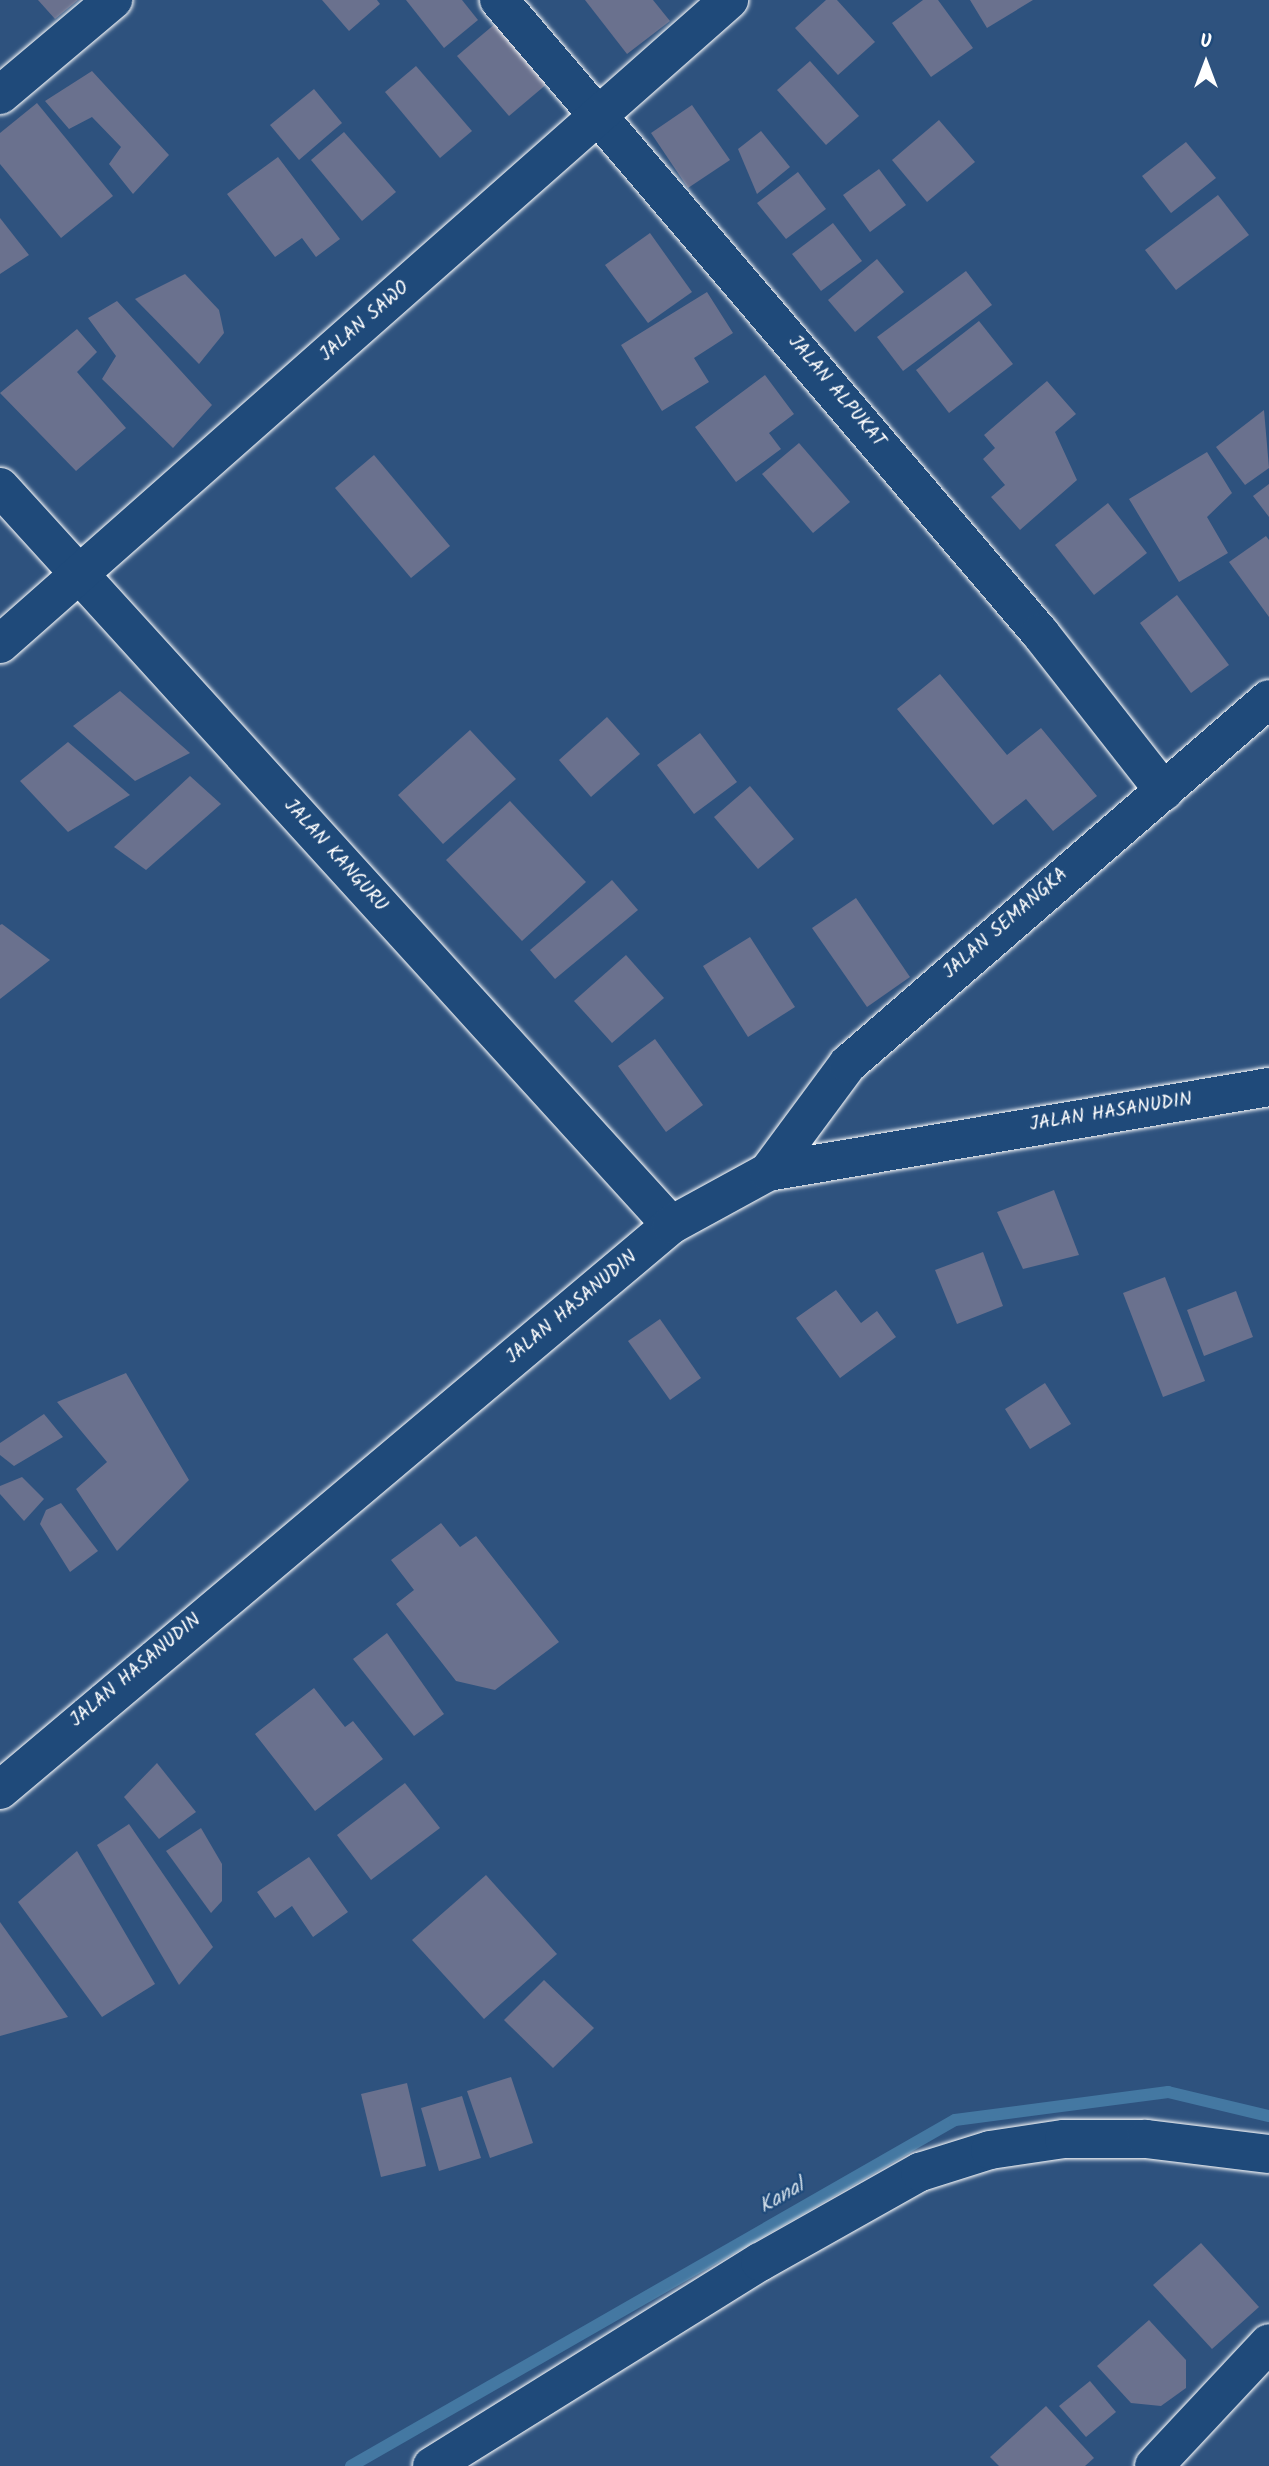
<!DOCTYPE html>
<html>
<head>
<meta charset="utf-8">
<style>
  body { margin:0 }
  #map { position:relative; width:1269px; height:2466px; overflow:hidden; background:#2e527e; font-family:Kalam,sans-serif }
  div>[style] { position:absolute }
  [style*='--x'] { left:calc(var(--x)*1px); top:calc(var(--y)*1px); width:calc(var(--w)*1px); rotate:calc(var(--a)*1deg) }
  .stream>* { height:12px; margin:-6px; padding:0 6px; transform-origin:6px; border-radius:6px; background:#4478a2 }
  .building>* { inset:0; background:#6a718e }
  .roads { filter:drop-shadow(0 0 2px #fff) drop-shadow(0 0 2px #fff) }
  .street>* { height:38px; margin:-19px; padding:0 19px; transform-origin:19px; border-radius:19px; background:#1f4a7a }
  .secondary>* { height:38px; margin:-19px; padding:0 19px; transform-origin:19px; border-radius:19px; background:#1f4a7a }
  span { translate:-50% -50%; white-space:nowrap; text-align:center; line-height:1.15; -webkit-text-stroke:5px #1f4a7a; paint-order:stroke }
  .street-label { font-size:19px; color:#fff }
  .water-label { font-size:21px; color:#d0dde8; font-style:italic }
  .north { position:absolute; left:1171px; top:28px; width:70px; height:70px; -webkit-text-stroke:5px #1f4a7a; paint-order:stroke; rotate:0deg; font-size:19px; font-weight:700; line-height:28px; text-align:center; color:#fff }
  .north::after { content:''; display:block; margin:auto; width:24px; height:32px; background:#fff; clip-path:polygon(50% 0,100% 100%,50% 72%,0 100%) }
</style>
</head>
<body>
<div id="map">
  <div class="stream">
    <i style="--x:351;--y:2466;--w:696;--a:-29.81"></i>
    <i style="--x:955;--y:2120;--w:215;--a:-7.5"></i>
    <i style="--x:1168;--y:2092;--w:104;--a:13.4"></i>
  </div>
  <div class="building">
    <i style="clip-path:polygon(38px 0,78px 0,55px 19px)"></i>
    <i style="clip-path:polygon(322px 0,377px 0,380px 4px,349px 31px)"></i>
    <i style="clip-path:polygon(406px 0,462px 0,478px 20px,444px 48px)"></i>
    <i style="clip-path:polygon(585px 0,653px 0,670px 21px,627px 54px)"></i>
    <i style="clip-path:polygon(826px 0,837px 0,875px 42px,838px 75px,795px 28px)"></i>
    <i style="clip-path:polygon(923px 0,938px 0,973px 48px,931px 77px,892px 23px)"></i>
    <i style="clip-path:polygon(970px 0,1033px 0,987px 28px)"></i>
    <i style="clip-path:polygon(496px 23px,548px 83px,509px 116px,457px 56px)"></i>
    <i style="clip-path:polygon(810px 61px,859px 116px,826px 145px,777px 90px)"></i>
    <i style="clip-path:polygon(416px 66px,472px 131px,440px 158px,385px 92px)"></i>
    <i style="clip-path:polygon(92px 71px,169px 155px,133px 194px,109px 164px,121px 147px,92px 117px,69px 129px,45px 101px)"></i>
    <i style="clip-path:polygon(314px 89px,342px 123px,299px 160px,270px 125px)"></i>
    <i style="clip-path:polygon(37px 103px,113px 196px,61px 238px,0 164px,0 133px)"></i>
    <i style="clip-path:polygon(692px 105px,730px 160px,688px 188px,651px 133px)"></i>
    <i style="clip-path:polygon(939px 120px,975px 162px,927px 202px,892px 160px)"></i>
    <i style="clip-path:polygon(761px 131px,790px 167px,757px 194px,738px 149px)"></i>
    <i style="clip-path:polygon(344px 132px,396px 192px,362px 221px,311px 160px)"></i>
    <i style="clip-path:polygon(1186px 142px,1216px 178px,1171px 213px,1142px 176px)"></i>
    <i style="clip-path:polygon(278px 157px,340px 239px,316px 257px,302px 238px,275px 257px,227px 194px)"></i>
    <i style="clip-path:polygon(879px 169px,906px 205px,870px 232px,843px 195px)"></i>
    <i style="clip-path:polygon(798px 172px,826px 209px,786px 239px,757px 203px)"></i>
    <i style="clip-path:polygon(1218px 195px,1249px 235px,1176px 290px,1145px 250px)"></i>
    <i style="clip-path:polygon(0 218px,29px 255px,0 274px)"></i>
    <i style="clip-path:polygon(833px 223px,862px 261px,821px 291px,792px 254px)"></i>
    <i style="clip-path:polygon(650px 233px,692px 292px,648px 323px,605px 265px)"></i>
    <i style="clip-path:polygon(877px 259px,904px 292px,855px 332px,828px 300px)"></i>
    <i style="clip-path:polygon(966px 271px,992px 305px,903px 371px,877px 337px)"></i>
    <i style="clip-path:polygon(185px 274px,219px 310px,224px 333px,199px 364px,135px 299px)"></i>
    <i style="clip-path:polygon(707px 292px,733px 333px,694px 358px,709px 382px,662px 411px,621px 345px)"></i>
    <i style="clip-path:polygon(117px 301px,212px 405px,173px 448px,102px 379px,116px 356px,88px 318px)"></i>
    <i style="clip-path:polygon(979px 321px,1013px 364px,949px 413px,916px 370px)"></i>
    <i style="clip-path:polygon(77px 329px,97px 352px,77px 372px,126px 428px,76px 471px,0 393px)"></i>
    <i style="clip-path:polygon(765px 375px,794px 414px,769px 433px,781px 449px,736px 482px,695px 427px)"></i>
    <i style="clip-path:polygon(1047px 381px,1076px 414px,1055px 432px,1077px 480px,1020px 530px,991px 497px,1005px 485px,983px 459px,995px 448px,984px 435px)"></i>
    <i style="clip-path:polygon(1264px 410px,1269px 468px,1245px 485px,1216px 447px)"></i>
    <i style="clip-path:polygon(799px 443px,850px 502px,813px 533px,762px 474px)"></i>
    <i style="clip-path:polygon(1207px 452px,1232px 493px,1207px 517px,1228px 553px,1179px 582px,1129px 499px)"></i>
    <i style="clip-path:polygon(374px 455px,450px 546px,411px 578px,335px 488px)"></i>
    <i style="clip-path:polygon(1269px 484px,1269px 517px,1253px 496px)"></i>
    <i style="clip-path:polygon(1108px 503px,1147px 553px,1094px 595px,1055px 545px)"></i>
    <i style="clip-path:polygon(1266px 536px,1269px 540px,1269px 617px,1229px 562px)"></i>
    <i style="clip-path:polygon(1177px 595px,1229px 665px,1191px 693px,1140px 623px)"></i>
    <i style="clip-path:polygon(940px 674px,1007px 755px,1041px 728px,1097px 796px,1053px 831px,1026px 799px,993px 825px,897px 709px)"></i>
    <i style="clip-path:polygon(120px 691px,190px 753px,135px 781px,73px 726px)"></i>
    <i style="clip-path:polygon(607px 717px,640px 754px,591px 797px,559px 760px)"></i>
    <i style="clip-path:polygon(470px 730px,516px 779px,443px 844px,398px 795px)"></i>
    <i style="clip-path:polygon(700px 733px,737px 782px,694px 814px,657px 765px)"></i>
    <i style="clip-path:polygon(68px 742px,130px 795px,68px 832px,20px 781px)"></i>
    <i style="clip-path:polygon(190px 776px,221px 804px,146px 870px,114px 847px)"></i>
    <i style="clip-path:polygon(750px 786px,794px 839px,758px 869px,714px 817px)"></i>
    <i style="clip-path:polygon(510px 801px,586px 882px,522px 941px,446px 860px)"></i>
    <i style="clip-path:polygon(612px 880px,638px 910px,555px 979px,530px 950px)"></i>
    <i style="clip-path:polygon(856px 898px,910px 977px,867px 1007px,812px 928px)"></i>
    <i style="clip-path:polygon(2px 924px,50px 960px,0 999px,0 925px)"></i>
    <i style="clip-path:polygon(750px 937px,795px 1007px,748px 1037px,703px 966px)"></i>
    <i style="clip-path:polygon(626px 955px,664px 998px,612px 1043px,574px 1001px)"></i>
    <i style="clip-path:polygon(655px 1039px,703px 1105px,666px 1132px,618px 1066px)"></i>
    <i style="clip-path:polygon(1054px 1190px,1079px 1255px,1023px 1269px,997px 1212px)"></i>
    <i style="clip-path:polygon(983px 1252px,1003px 1306px,957px 1324px,935px 1270px)"></i>
    <i style="clip-path:polygon(1165px 1277px,1205px 1381px,1163px 1397px,1123px 1293px)"></i>
    <i style="clip-path:polygon(836px 1290px,861px 1323px,877px 1311px,896px 1337px,840px 1378px,796px 1318px)"></i>
    <i style="clip-path:polygon(1236px 1291px,1253px 1337px,1204px 1356px,1187px 1310px)"></i>
    <i style="clip-path:polygon(660px 1319px,701px 1378px,670px 1400px,628px 1341px)"></i>
    <i style="clip-path:polygon(126px 1373px,189px 1480px,117px 1551px,76px 1489px,107px 1462px,57px 1402px)"></i>
    <i style="clip-path:polygon(1045px 1383px,1071px 1424px,1030px 1449px,1005px 1409px)"></i>
    <i style="clip-path:polygon(44px 1414px,63px 1437px,14px 1466px,0 1455px,0 1443px)"></i>
    <i style="clip-path:polygon(22px 1477px,44px 1499px,24px 1521px,0 1494px,0 1486px)"></i>
    <i style="clip-path:polygon(61px 1503px,98px 1551px,70px 1572px,40px 1524px,46px 1510px)"></i>
    <i style="clip-path:polygon(441px 1523px,460px 1547px,476px 1536px,559px 1642px,495px 1690px,456px 1681px,396px 1604px,414px 1590px,391px 1560px)"></i>
    <i style="clip-path:polygon(387px 1633px,444px 1714px,414px 1736px,353px 1659px)"></i>
    <i style="clip-path:polygon(314px 1688px,345px 1727px,353px 1721px,383px 1759px,315px 1811px,255px 1734px)"></i>
    <i style="clip-path:polygon(157px 1763px,196px 1812px,159px 1839px,124px 1797px)"></i>
    <i style="clip-path:polygon(405px 1783px,440px 1828px,371px 1880px,337px 1835px)"></i>
    <i style="clip-path:polygon(129px 1824px,213px 1947px,179px 1985px,97px 1845px)"></i>
    <i style="clip-path:polygon(201px 1828px,222px 1864px,222px 1901px,211px 1913px,166px 1851px)"></i>
    <i style="clip-path:polygon(77px 1851px,155px 1984px,102px 2017px,18px 1902px)"></i>
    <i style="clip-path:polygon(309px 1857px,348px 1912px,313px 1937px,292px 1906px,275px 1918px,257px 1892px)"></i>
    <i style="clip-path:polygon(486px 1875px,557px 1954px,484px 2019px,412px 1940px)"></i>
    <i style="clip-path:polygon(0 1922px,68px 2017px,0 2036px)"></i>
    <i style="clip-path:polygon(544px 1980px,594px 2028px,553px 2068px,504px 2020px)"></i>
    <i style="clip-path:polygon(511px 2077px,533px 2143px,490px 2158px,467px 2091px)"></i>
    <i style="clip-path:polygon(407px 2083px,426px 2166px,381px 2177px,361px 2094px)"></i>
    <i style="clip-path:polygon(462px 2096px,481px 2158px,439px 2171px,421px 2108px)"></i>
    <i style="clip-path:polygon(1201px 2243px,1259px 2307px,1212px 2349px,1153px 2285px)"></i>
    <i style="clip-path:polygon(1149px 2320px,1186px 2360px,1186px 2388px,1161px 2406px,1131px 2403px,1097px 2366px)"></i>
    <i style="clip-path:polygon(1090px 2381px,1116px 2412px,1086px 2437px,1059px 2406px)"></i>
    <i style="clip-path:polygon(1046px 2406px,1094px 2458px,1085px 2466px,999px 2466px,990px 2457px)"></i>
  </div>
  <div class="roads">
    <div class="street">
      <i style="--x:499;--y:0;--w:833;--a:49.48"></i>
      <i style="--x:1040;--y:633;--w:201;--a:51.9"></i>
      <i style="--x:0;--y:95;--w:148;--a:-40.1"></i>
      <i style="--x:0;--y:487;--w:997;--a:47.72"></i>
      <i style="--x:0;--y:644;--w:973;--a:-41.46"></i>
      <i style="--x:768;--y:1172;--w:134;--a:-53.5"></i>
      <i style="--x:848;--y:1064;--w:557;--a:-40.92"></i>
      <i style="--x:432;--y:2466;--w:386;--a:-31.9"></i>
      <i style="--x:760;--y:2262;--w:184;--a:-29.4"></i>
      <i style="--x:920;--y:2172;--w:73;--a:-17.4"></i>
      <i style="--x:990;--y:2150;--w:75;--a:-8.5"></i>
      <i style="--x:1064;--y:2139;--w:82;--a:0"></i>
      <i style="--x:1146;--y:2139;--w:124;--a:7"></i>
      <i style="--x:1154;--y:2466;--w:168;--a:-46.9"></i>
    </div>
    <div class="secondary">
      <i style="--x:0;--y:1790;--w:877;--a:-40.1"></i>
      <i style="--x:671;--y:1225;--w:111;--a:-28.7"></i>
      <i style="--x:768;--y:1172;--w:508;--a:-9.63"></i>
    </div>
  </div>
  <div class="street-label">
    <span style="left:365px;top:322px;rotate:-41deg">JALAN SAWO</span>
    <span style="left:836px;top:392px;rotate:50deg">JALAN ALPUKAT</span>
    <span style="left:335px;top:856px;rotate:48deg">JALAN KANGURU</span>
    <span style="left:1006px;top:924px;rotate:-41deg">JALAN SEMANGKA</span>
    <span style="left:1111px;top:1113px;rotate:-9deg">JALAN HASANUDIN</span>
    <span style="left:572px;top:1308px;rotate:-40deg">JALAN HASANUDIN</span>
    <span style="left:136px;top:1671px;rotate:-40deg">JALAN HASANUDIN</span>
  </div>
  <div class="water-label">
    <span style="left:782px;top:2197px;rotate:-30deg">Kanal</span>
  </div>
  <div class="north">U</div>
</div>
</body>
</html>
